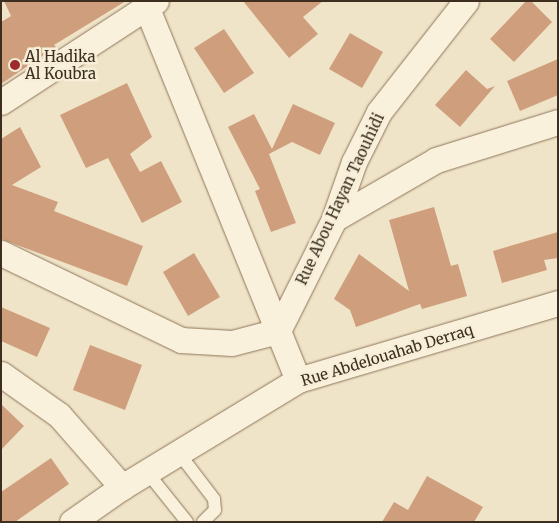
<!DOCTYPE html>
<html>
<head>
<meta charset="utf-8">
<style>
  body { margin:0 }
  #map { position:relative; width:559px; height:523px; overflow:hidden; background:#f0e4c8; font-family:Merriweather,serif }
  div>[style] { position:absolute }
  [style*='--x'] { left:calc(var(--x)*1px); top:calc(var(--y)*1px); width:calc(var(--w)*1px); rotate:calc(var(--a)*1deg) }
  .building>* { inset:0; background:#cf9f7d }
  .roads { filter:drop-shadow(0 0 1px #8d765c) drop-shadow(0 0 1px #8d765c) }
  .service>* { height:12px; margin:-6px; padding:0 6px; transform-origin:6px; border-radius:6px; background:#faf1dc }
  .minor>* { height:25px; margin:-12.5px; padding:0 12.5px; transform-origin:12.5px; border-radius:12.5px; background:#faf1dc }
  .dots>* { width:14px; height:14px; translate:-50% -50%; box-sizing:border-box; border:2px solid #f7eed8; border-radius:50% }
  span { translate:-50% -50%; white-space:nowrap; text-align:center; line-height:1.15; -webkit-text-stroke:5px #f7eed8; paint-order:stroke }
  .poi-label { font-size:15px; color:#3d2e20 }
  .left { translate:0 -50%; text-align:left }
  .street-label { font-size:15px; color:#3d2e20 }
  .frame { position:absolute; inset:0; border:2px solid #3d2e20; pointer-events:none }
</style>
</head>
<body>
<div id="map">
  <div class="building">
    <i style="clip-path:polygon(4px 1px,126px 1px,54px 45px,56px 47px,1px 84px,1px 22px,11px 16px)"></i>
    <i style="clip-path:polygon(243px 1px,323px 1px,303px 17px,318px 34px,289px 58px)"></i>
    <i style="clip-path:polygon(526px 1px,531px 1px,552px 22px,514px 62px,490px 39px)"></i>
    <i style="clip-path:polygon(224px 29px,254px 73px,224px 93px,194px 48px)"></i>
    <i style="clip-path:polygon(350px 33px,383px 52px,362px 88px,329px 69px)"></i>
    <i style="clip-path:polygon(558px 59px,558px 95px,520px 111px,507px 81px)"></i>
    <i style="clip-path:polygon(466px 70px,487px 89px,495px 86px,460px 127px,435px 105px)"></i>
    <i style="clip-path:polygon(127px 83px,152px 137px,130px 154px,140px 172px,161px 161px,182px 202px,142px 223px,108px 158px,86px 168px,60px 115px)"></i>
    <i style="clip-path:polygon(293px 104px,335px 123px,320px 155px,292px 142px,269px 154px,296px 223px,271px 232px,255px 191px,260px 189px,228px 127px,254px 114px,272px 149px)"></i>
    <i style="clip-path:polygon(20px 127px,41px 167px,12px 185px,58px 202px,54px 211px,143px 246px,127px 286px,1px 239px,1px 139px)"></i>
    <i style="clip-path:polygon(434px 207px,451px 266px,458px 264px,467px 296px,422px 309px,420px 304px,356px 327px,350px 310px,334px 299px,359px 254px,409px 291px,389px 220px)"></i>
    <i style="clip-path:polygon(558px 232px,558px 258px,544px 260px,547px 270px,502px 283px,493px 251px)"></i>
    <i style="clip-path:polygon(194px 253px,220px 297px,188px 316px,163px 272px)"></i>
    <i style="clip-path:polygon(1px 307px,50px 328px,37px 357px,1px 341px)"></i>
    <i style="clip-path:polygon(90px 345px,142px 365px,125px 410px,73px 390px)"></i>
    <i style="clip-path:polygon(1px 404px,24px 426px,1px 450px)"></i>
    <i style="clip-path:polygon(51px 458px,69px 484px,15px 522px,1px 522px,1px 492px)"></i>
    <i style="clip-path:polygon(427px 476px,483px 507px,474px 522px,382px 522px,394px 502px,408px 510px)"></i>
  </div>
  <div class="roads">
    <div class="service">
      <i style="--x:178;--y:452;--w:59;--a:52.5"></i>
      <i style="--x:214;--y:499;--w:11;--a:85"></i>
      <i style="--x:215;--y:510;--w:17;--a:135"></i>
      <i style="--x:147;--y:472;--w:64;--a:51.3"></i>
    </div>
    <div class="minor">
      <i style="--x:144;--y:1;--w:409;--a:67.9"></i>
      <i style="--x:1;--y:102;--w:185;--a:-33.1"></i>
      <i style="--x:334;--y:219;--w:118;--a:-30"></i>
      <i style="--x:436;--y:160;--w:128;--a:-17.3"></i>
      <i style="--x:1;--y:253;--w:200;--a:25.8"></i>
      <i style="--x:181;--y:340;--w:51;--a:3.4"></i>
      <i style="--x:232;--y:343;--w:48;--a:-14.6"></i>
      <i style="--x:278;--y:331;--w:125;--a:-63.4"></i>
      <i style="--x:334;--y:219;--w:60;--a:-70.7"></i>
      <i style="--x:354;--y:162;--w:56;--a:-63.4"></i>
      <i style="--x:379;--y:112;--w:141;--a:-51.9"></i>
      <i style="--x:1;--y:374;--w:71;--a:35.3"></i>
      <i style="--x:59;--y:415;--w:96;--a:48.8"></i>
      <i style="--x:72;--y:522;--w:61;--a:-35"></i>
      <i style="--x:122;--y:487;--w:206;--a:-31.3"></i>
      <i style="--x:298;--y:380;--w:271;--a:-16.5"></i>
    </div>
  </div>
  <div class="dots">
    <i style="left:15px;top:65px;background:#9e2a2b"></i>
  </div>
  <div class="poi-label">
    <span class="left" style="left:25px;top:65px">Al Hadika<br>Al Koubra</span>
  </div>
  <div class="street-label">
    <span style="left:340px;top:199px;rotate:-65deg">Rue Abou Hayan Taouhidi</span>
    <span style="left:387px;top:355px;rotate:-17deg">Rue Abdelouahab Derraq</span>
  </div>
  <div class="frame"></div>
</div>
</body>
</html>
